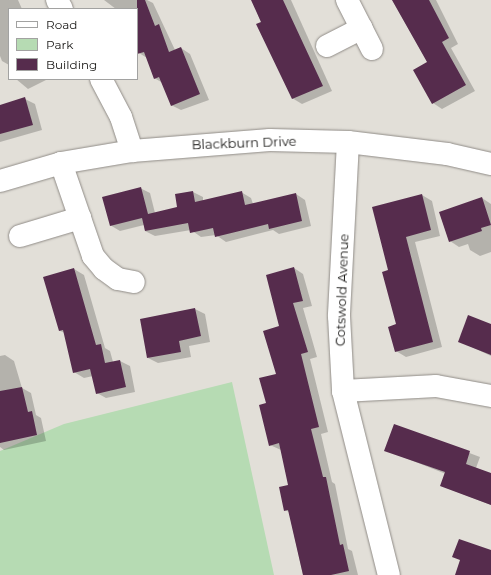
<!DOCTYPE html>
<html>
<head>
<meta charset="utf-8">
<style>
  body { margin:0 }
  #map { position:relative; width:491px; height:575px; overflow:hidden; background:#e2dfd8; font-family:Montserrat,sans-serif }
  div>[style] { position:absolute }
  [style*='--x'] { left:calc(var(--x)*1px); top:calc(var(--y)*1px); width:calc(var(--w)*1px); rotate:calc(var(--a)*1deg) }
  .green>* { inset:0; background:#b6dbb3 }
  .shadow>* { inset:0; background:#0003 }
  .building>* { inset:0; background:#562c4d }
  .roads { filter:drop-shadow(0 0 1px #908c87) drop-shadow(0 0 1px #908c87) }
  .minor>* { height:22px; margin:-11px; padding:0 11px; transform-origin:11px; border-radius:11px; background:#fff }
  span { translate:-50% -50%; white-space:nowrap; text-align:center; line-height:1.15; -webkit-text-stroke:4px #fff; paint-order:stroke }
  .street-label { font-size:13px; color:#171614 }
  .legend { position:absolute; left:8px; top:8px; width:130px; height:72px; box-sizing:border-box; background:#fff; border:1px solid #a2a2a1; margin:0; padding:5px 7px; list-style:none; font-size:12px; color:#171614 }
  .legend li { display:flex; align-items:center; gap:8px; height:20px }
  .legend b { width:20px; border:1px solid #a2a2a1 }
</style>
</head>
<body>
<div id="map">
  <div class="green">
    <i style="clip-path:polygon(232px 382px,274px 575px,0 575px,0 451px,64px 424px)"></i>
  </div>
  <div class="shadow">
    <i style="clip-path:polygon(0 0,18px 0,22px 9px,9px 9px,9px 65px,2px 61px,0 56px)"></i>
    <i style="clip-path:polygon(104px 0,147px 0,153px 3px,175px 50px,181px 48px,190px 54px,209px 100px,181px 110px,171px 105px,163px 83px,154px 78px,147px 58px,139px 53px,137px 48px,137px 9px,116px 9px)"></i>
    <i style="clip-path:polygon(252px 0,291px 0,332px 91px,302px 104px,292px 98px)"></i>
    <i style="clip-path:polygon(392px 0,436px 0,458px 44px,451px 48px,475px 91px,442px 109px,433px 103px,428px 63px)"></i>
    <i style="clip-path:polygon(16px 79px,48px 79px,28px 89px)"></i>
    <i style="clip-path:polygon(25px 99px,35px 104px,42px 130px,0 142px,0 106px)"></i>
    <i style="clip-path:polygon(140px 188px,150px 193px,155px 213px,178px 208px,193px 192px,203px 197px,203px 201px,241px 192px,251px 198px,253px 204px,296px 194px,305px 200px,311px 226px,279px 234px,273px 230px,226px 242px,216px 235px,201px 237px,191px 230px,155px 236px,145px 231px,144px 225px,120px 231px,110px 225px)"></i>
    <i style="clip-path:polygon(422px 195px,432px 201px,440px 236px,415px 242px,442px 347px,406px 357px,396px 351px,398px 325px,389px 271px)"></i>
    <i style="clip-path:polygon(482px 198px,491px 204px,491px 252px,480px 256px,470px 250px,468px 244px,459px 247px,450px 241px)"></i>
    <i style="clip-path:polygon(294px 268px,303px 274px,312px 306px,303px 308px,317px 357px,310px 359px,328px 432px,321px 434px,332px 482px,335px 484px,348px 549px,352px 551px,358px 575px,303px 575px,289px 512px,285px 510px,290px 486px,281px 450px,270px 445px,267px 404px,277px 375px,281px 327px)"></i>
    <i style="clip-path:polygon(74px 269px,84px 275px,105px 348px,110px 351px,113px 362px,120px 361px,130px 366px,135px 392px,106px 398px,97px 393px,93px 376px,84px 378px,74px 372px,65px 333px,60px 331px)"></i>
    <i style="clip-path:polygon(195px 309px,205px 314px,210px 342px,189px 346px,191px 357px,158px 363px,148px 358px)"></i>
    <i style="clip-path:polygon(491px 325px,491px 356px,459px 341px)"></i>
    <i style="clip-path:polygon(5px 355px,14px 361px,22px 388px,31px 393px,36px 415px,41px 418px,46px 441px,4px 450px,0 447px,0 356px)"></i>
    <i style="clip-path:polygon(395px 425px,480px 457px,476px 468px,491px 474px,491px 505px,442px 486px,446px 474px,385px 450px)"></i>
  </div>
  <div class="building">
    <i style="clip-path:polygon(137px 0,145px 0,155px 26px,159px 24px,169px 52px,181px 47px,200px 94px,171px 106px,159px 77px,154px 79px,144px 52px,137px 54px)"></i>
    <i style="clip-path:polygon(251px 0,283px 0,323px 86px,292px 99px,256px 24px,261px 22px)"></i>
    <i style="clip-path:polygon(392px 0,429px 0,449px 38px,442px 42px,466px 85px,432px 104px,413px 70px,427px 62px)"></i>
    <i style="clip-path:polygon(25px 97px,33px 125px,0 134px,0 105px)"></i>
    <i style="clip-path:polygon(141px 187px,148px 214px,177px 207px,175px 194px,193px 191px,195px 202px,242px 191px,245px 205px,296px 193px,302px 221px,269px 229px,268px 224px,215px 237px,213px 228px,190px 233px,188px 223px,145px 231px,142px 218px,110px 226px,102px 197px)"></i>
    <i style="clip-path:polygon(422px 194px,431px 230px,406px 237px,433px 342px,395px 352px,388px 327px,396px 324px,382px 272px,388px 270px,372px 207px)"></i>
    <i style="clip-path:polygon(482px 197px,491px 225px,481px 228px,482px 231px,449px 242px,439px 212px)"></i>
    <i style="clip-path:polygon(294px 267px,303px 301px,293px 303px,308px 352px,301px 354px,319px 427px,311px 429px,323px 477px,326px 477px,340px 545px,343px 544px,349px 571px,331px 575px,303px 575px,288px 510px,284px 511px,279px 487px,288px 485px,279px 443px,269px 446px,259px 405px,266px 403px,259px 378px,276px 374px,263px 331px,279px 326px,266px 275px)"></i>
    <i style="clip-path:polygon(74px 268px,96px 345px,101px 344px,105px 363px,120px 360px,126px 387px,96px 394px,90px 369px,73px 373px,63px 330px,59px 331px,43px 277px)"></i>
    <i style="clip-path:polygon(195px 308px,201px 336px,179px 341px,181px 352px,147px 358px,140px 319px)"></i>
    <i style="clip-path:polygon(468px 315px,491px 324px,491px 355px,458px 342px)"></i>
    <i style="clip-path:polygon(22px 387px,28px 412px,32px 411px,37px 435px,0 443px,0 391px)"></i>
    <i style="clip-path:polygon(394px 424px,470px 451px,466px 464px,491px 473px,491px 505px,440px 486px,445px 472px,384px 451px)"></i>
    <i style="clip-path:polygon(459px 539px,491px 550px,491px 575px,455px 575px,460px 560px,452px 557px)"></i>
  </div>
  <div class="roads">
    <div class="minor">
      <i style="--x:57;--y:0;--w:10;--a:61"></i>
      <i style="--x:347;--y:0;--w:55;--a:63"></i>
      <i style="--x:327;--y:46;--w:39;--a:-27"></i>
      <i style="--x:101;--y:79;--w:43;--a:62.2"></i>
      <i style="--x:121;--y:117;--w:36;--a:72"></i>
      <i style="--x:348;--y:142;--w:174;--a:93"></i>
      <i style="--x:339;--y:316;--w:75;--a:86.9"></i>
      <i style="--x:343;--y:391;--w:190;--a:76"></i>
      <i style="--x:61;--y:163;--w:98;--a:71"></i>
      <i style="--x:93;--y:256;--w:17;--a:50"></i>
      <i style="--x:104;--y:269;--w:17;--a:36"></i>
      <i style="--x:118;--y:279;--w:16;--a:11"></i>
      <i style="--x:0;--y:181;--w:64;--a:-16.4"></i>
      <i style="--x:61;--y:163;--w:72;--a:-9.6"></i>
      <i style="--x:132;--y:151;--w:138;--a:-4.6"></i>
      <i style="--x:270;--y:140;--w:78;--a:1.5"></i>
      <i style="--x:348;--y:142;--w:100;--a:6.9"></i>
      <i style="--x:447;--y:154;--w:45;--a:12.8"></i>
      <i style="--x:20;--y:236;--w:63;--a:-16.7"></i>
      <i style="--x:343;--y:391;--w:93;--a:-3.1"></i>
      <i style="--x:436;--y:386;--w:56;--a:10.3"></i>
    </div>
  </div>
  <div class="street-label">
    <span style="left:244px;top:143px;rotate:-2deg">Blackburn Drive</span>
    <span style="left:342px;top:290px;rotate:-88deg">Cotswold Avenue</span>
  </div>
  <ul class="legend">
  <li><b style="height:5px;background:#fff"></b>Road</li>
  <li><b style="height:11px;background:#b6dbb3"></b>Park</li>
  <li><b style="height:11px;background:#562c4d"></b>Building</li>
  </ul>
</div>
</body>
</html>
